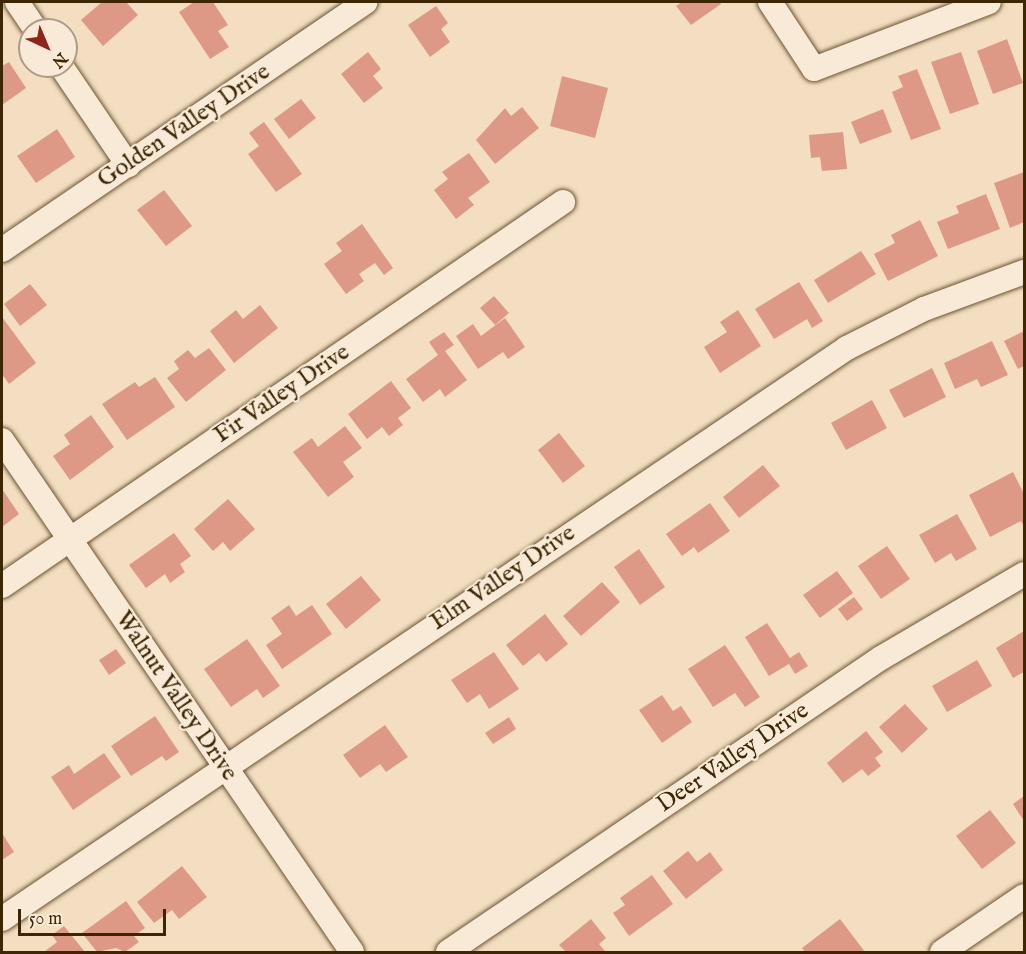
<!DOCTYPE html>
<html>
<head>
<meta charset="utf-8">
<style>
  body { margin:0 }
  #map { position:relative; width:1026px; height:954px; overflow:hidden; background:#f4dec1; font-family:"IM FELL English",serif }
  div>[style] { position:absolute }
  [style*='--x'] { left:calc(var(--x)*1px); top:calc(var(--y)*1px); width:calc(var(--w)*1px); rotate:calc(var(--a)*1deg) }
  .building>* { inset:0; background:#dd9986 }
  .roads { filter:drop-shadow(0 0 2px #6b5433) drop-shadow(0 0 2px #6b5433) }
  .minor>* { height:24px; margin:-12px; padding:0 12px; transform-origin:12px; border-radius:12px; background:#f8ead7 }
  span { translate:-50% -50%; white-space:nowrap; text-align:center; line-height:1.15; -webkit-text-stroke:4.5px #f8ead7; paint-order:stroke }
  .street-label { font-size:24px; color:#3d2604 }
  .frame { position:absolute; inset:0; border:3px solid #3d2604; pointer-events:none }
  .north { position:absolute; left:18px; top:18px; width:60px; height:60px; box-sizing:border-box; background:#f8ead7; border:2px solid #ad9c83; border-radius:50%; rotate:136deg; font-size:16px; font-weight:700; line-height:24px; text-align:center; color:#3d2604 }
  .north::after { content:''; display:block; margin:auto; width:21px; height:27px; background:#8f2418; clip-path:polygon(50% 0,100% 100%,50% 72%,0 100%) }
  .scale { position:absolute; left:18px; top:909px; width:148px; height:27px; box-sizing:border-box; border:3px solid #3d2604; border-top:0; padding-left:8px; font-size:18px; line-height:21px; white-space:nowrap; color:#3d2604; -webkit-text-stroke:4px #f8ead7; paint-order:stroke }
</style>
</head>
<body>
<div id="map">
  <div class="building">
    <i style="clip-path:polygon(102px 2px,126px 2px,138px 15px,103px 46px,81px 20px)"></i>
    <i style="clip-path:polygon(194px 2px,213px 2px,228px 25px,218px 31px,229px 47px,210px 59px,179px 12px)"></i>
    <i style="clip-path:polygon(682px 2px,720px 2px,721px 4px,691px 25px,676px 6px)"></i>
    <i style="clip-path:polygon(436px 6px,448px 23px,441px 29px,450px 42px,430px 57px,408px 25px)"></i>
    <i style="clip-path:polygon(1007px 39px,1023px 83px,993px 94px,977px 51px)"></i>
    <i style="clip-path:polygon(368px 52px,381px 69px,373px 76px,383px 88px,364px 103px,341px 74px)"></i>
    <i style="clip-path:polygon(961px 52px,979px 104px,950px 114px,931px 62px)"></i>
    <i style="clip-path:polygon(9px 62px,26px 88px,2px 105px,2px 66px)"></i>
    <i style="clip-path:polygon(917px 69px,941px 129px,911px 140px,892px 92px,903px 87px,898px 76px)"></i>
    <i style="clip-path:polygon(562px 76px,608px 88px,595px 138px,550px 126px)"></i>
    <i style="clip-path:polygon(301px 99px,316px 118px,289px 139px,274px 119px)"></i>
    <i style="clip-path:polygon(522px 107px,539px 128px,495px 164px,476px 140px,505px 108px,511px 116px)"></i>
    <i style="clip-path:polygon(883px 109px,892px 132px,860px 144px,851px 122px)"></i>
    <i style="clip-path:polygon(264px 122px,302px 174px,276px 192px,248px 154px,259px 146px,249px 133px)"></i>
    <i style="clip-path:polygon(57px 129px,75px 157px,36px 183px,17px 156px)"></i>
    <i style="clip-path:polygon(843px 132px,847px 169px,822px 171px,820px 157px,811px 158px,809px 135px)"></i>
    <i style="clip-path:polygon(469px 153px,490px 182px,468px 198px,474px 205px,456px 219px,434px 190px,448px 179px,442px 172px)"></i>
    <i style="clip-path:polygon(1024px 172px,1024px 222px,1010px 228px,994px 183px)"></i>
    <i style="clip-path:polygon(164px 190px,192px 226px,166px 246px,137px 210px)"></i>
    <i style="clip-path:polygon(986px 194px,1000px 229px,948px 249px,937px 222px,959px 213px,956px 206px)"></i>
    <i style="clip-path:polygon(920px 220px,938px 256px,888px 281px,874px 254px,895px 243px,891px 235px)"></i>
    <i style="clip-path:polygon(362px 224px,393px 268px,384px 275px,375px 263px,359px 274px,364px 281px,346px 294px,324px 264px,342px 251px,336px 243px)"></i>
    <i style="clip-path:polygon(861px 251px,876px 274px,828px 303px,814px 280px)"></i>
    <i style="clip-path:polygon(799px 282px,823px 321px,812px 328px,807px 319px,774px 339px,755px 309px)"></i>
    <i style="clip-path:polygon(30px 284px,47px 305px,20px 326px,4px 304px)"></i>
    <i style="clip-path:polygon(494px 296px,509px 313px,495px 325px,480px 308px)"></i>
    <i style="clip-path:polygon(260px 305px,278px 328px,234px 363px,210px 331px,236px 310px,243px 319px)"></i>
    <i style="clip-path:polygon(738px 310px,761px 346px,720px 373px,704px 347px,727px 332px,720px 322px)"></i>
    <i style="clip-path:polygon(2px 317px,36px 363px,9px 384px,2px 374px)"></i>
    <i style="clip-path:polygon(505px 318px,525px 347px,508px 359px,503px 352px,478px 369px,456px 336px,473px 324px,481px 336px)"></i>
    <i style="clip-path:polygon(1024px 331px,1024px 366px,1018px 369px,1004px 341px)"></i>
    <i style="clip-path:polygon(444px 332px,454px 345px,445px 351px,467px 380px,445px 397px,440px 389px,423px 402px,406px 379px,438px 355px,429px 342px)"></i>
    <i style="clip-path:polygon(992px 341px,1008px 375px,981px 387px,977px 379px,955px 389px,944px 363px)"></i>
    <i style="clip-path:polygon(209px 348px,226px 370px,186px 402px,167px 378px,179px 369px,174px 361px,188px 350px,195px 358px)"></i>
    <i style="clip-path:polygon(932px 368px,946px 397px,904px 418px,889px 390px)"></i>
    <i style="clip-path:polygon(155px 377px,175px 407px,127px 440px,102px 404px,135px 382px,139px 387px)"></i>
    <i style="clip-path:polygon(391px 381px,411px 408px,398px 418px,403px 425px,389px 436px,382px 427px,367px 439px,348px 414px)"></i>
    <i style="clip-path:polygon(872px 400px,887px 428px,846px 450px,831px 423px)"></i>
    <i style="clip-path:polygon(91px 415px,114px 447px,70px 480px,53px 456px,70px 444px,64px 435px)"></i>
    <i style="clip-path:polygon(345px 426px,362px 448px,343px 462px,354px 477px,328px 497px,293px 452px,312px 438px,318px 447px)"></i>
    <i style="clip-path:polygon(559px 433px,585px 466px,563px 483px,538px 450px)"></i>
    <i style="clip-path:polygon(763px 465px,780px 486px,739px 518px,723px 497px)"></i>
    <i style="clip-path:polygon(1013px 472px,1024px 494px,1024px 527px,1021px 521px,990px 537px,969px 495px)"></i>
    <i style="clip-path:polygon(2px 489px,19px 514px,2px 527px)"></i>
    <i style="clip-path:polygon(228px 499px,255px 529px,230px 551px,223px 542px,213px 551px,194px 529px)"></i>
    <i style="clip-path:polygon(710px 503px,730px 531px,698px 553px,694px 547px,682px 556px,666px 534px)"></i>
    <i style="clip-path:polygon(957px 514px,977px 549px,956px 561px,951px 553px,935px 563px,919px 535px)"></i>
    <i style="clip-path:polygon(174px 533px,191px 556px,180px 564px,185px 572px,170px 583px,165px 574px,146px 588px,129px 565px)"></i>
    <i style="clip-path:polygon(887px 546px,910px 579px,881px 599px,858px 566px)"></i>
    <i style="clip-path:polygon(639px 549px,665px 587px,640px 605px,614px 567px)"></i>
    <i style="clip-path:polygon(837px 571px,853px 593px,820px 618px,803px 595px)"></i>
    <i style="clip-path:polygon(361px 576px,381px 600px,346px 629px,326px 604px)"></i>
    <i style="clip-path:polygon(602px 582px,620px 602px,581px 636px,563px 616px)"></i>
    <i style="clip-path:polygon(854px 597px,863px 609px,847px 621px,838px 609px)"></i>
    <i style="clip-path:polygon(289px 605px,296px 616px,312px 605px,332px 634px,282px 669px,266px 645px,282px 634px,271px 618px)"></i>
    <i style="clip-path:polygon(545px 614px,568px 644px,546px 662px,539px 653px,523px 666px,506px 645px)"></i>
    <i style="clip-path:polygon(767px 623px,790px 658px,799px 652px,808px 666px,795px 674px,789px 664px,769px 676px,745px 637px)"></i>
    <i style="clip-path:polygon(1024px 631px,1024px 672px,1013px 678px,996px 648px)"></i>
    <i style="clip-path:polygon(247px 639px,280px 686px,263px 698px,257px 689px,231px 707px,204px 669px)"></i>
    <i style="clip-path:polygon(725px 645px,760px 697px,745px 707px,735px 693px,713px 707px,688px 669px)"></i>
    <i style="clip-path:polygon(116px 649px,126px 663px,109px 675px,99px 660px)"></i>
    <i style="clip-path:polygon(494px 652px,519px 689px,489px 709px,480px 694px,467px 703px,451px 680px)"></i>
    <i style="clip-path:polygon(977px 660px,992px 686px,947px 712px,932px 686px)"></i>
    <i style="clip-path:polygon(662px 695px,673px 711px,681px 706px,692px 722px,662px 743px,639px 710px)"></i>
    <i style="clip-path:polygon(905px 704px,928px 729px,902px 753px,879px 727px)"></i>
    <i style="clip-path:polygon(155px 716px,179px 752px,166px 761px,162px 756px,131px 776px,111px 746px)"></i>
    <i style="clip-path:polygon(509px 717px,516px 729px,493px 744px,485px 733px)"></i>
    <i style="clip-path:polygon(385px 725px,408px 757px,386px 772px,380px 764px,360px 778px,343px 755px)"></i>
    <i style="clip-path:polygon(866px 731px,883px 752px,875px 758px,881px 766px,868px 776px,862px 769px,843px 783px,827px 763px)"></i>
    <i style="clip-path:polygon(104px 753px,121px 777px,73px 810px,51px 777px,69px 765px,74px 774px)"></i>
    <i style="clip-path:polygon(1024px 796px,1024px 821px,1013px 804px)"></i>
    <i style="clip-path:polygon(990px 810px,1016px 843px,982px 869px,956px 836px)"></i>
    <i style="clip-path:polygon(2px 833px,14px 852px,2px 860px)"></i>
    <i style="clip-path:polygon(688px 851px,697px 862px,710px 852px,723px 870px,686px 899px,663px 871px)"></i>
    <i style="clip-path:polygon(182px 866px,207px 897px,179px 919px,172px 910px,154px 923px,137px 902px)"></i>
    <i style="clip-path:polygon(652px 875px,673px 904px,629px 936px,613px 913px,625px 905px,620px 898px)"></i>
    <i style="clip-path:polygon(126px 901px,145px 928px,134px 936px,139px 942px,125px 952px,116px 948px,97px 952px,82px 933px)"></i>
    <i style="clip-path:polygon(591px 919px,606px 938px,599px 944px,605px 951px,566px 952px,559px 945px)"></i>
    <i style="clip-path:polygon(840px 919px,865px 952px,805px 952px,802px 948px)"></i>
    <i style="clip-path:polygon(64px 926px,85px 952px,44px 952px,57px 942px,52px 935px)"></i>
  </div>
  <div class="roads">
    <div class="minor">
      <i style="--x:17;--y:2;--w:34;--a:56"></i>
      <i style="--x:770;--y:2;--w:80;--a:56.7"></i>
      <i style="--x:814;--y:69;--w:187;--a:-20.9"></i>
      <i style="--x:61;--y:66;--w:120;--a:55.9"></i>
      <i style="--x:2;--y:250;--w:440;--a:-34.3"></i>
      <i style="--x:2;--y:440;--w:620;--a:55.64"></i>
      <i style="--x:2;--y:586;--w:680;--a:-34.39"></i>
      <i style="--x:2;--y:919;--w:1020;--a:-34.05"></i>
      <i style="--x:847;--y:348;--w:86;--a:-26.9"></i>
      <i style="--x:924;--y:309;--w:107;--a:-20.3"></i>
      <i style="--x:448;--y:952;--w:523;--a:-34.18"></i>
      <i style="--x:881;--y:658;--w:166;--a:-30.4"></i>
      <i style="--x:942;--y:952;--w:99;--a:-34.3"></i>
    </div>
  </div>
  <div class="street-label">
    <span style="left:184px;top:126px;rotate:-34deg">Golden Valley Drive</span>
    <span style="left:282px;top:394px;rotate:-34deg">Fir Valley Drive</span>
    <span style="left:503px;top:578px;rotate:-34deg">Elm Valley Drive</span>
    <span style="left:176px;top:696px;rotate:56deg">Walnut Valley Drive</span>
    <span style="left:733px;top:758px;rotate:-34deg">Deer Valley Drive</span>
  </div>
  <div class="frame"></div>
  <div class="north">N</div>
  <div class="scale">50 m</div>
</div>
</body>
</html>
